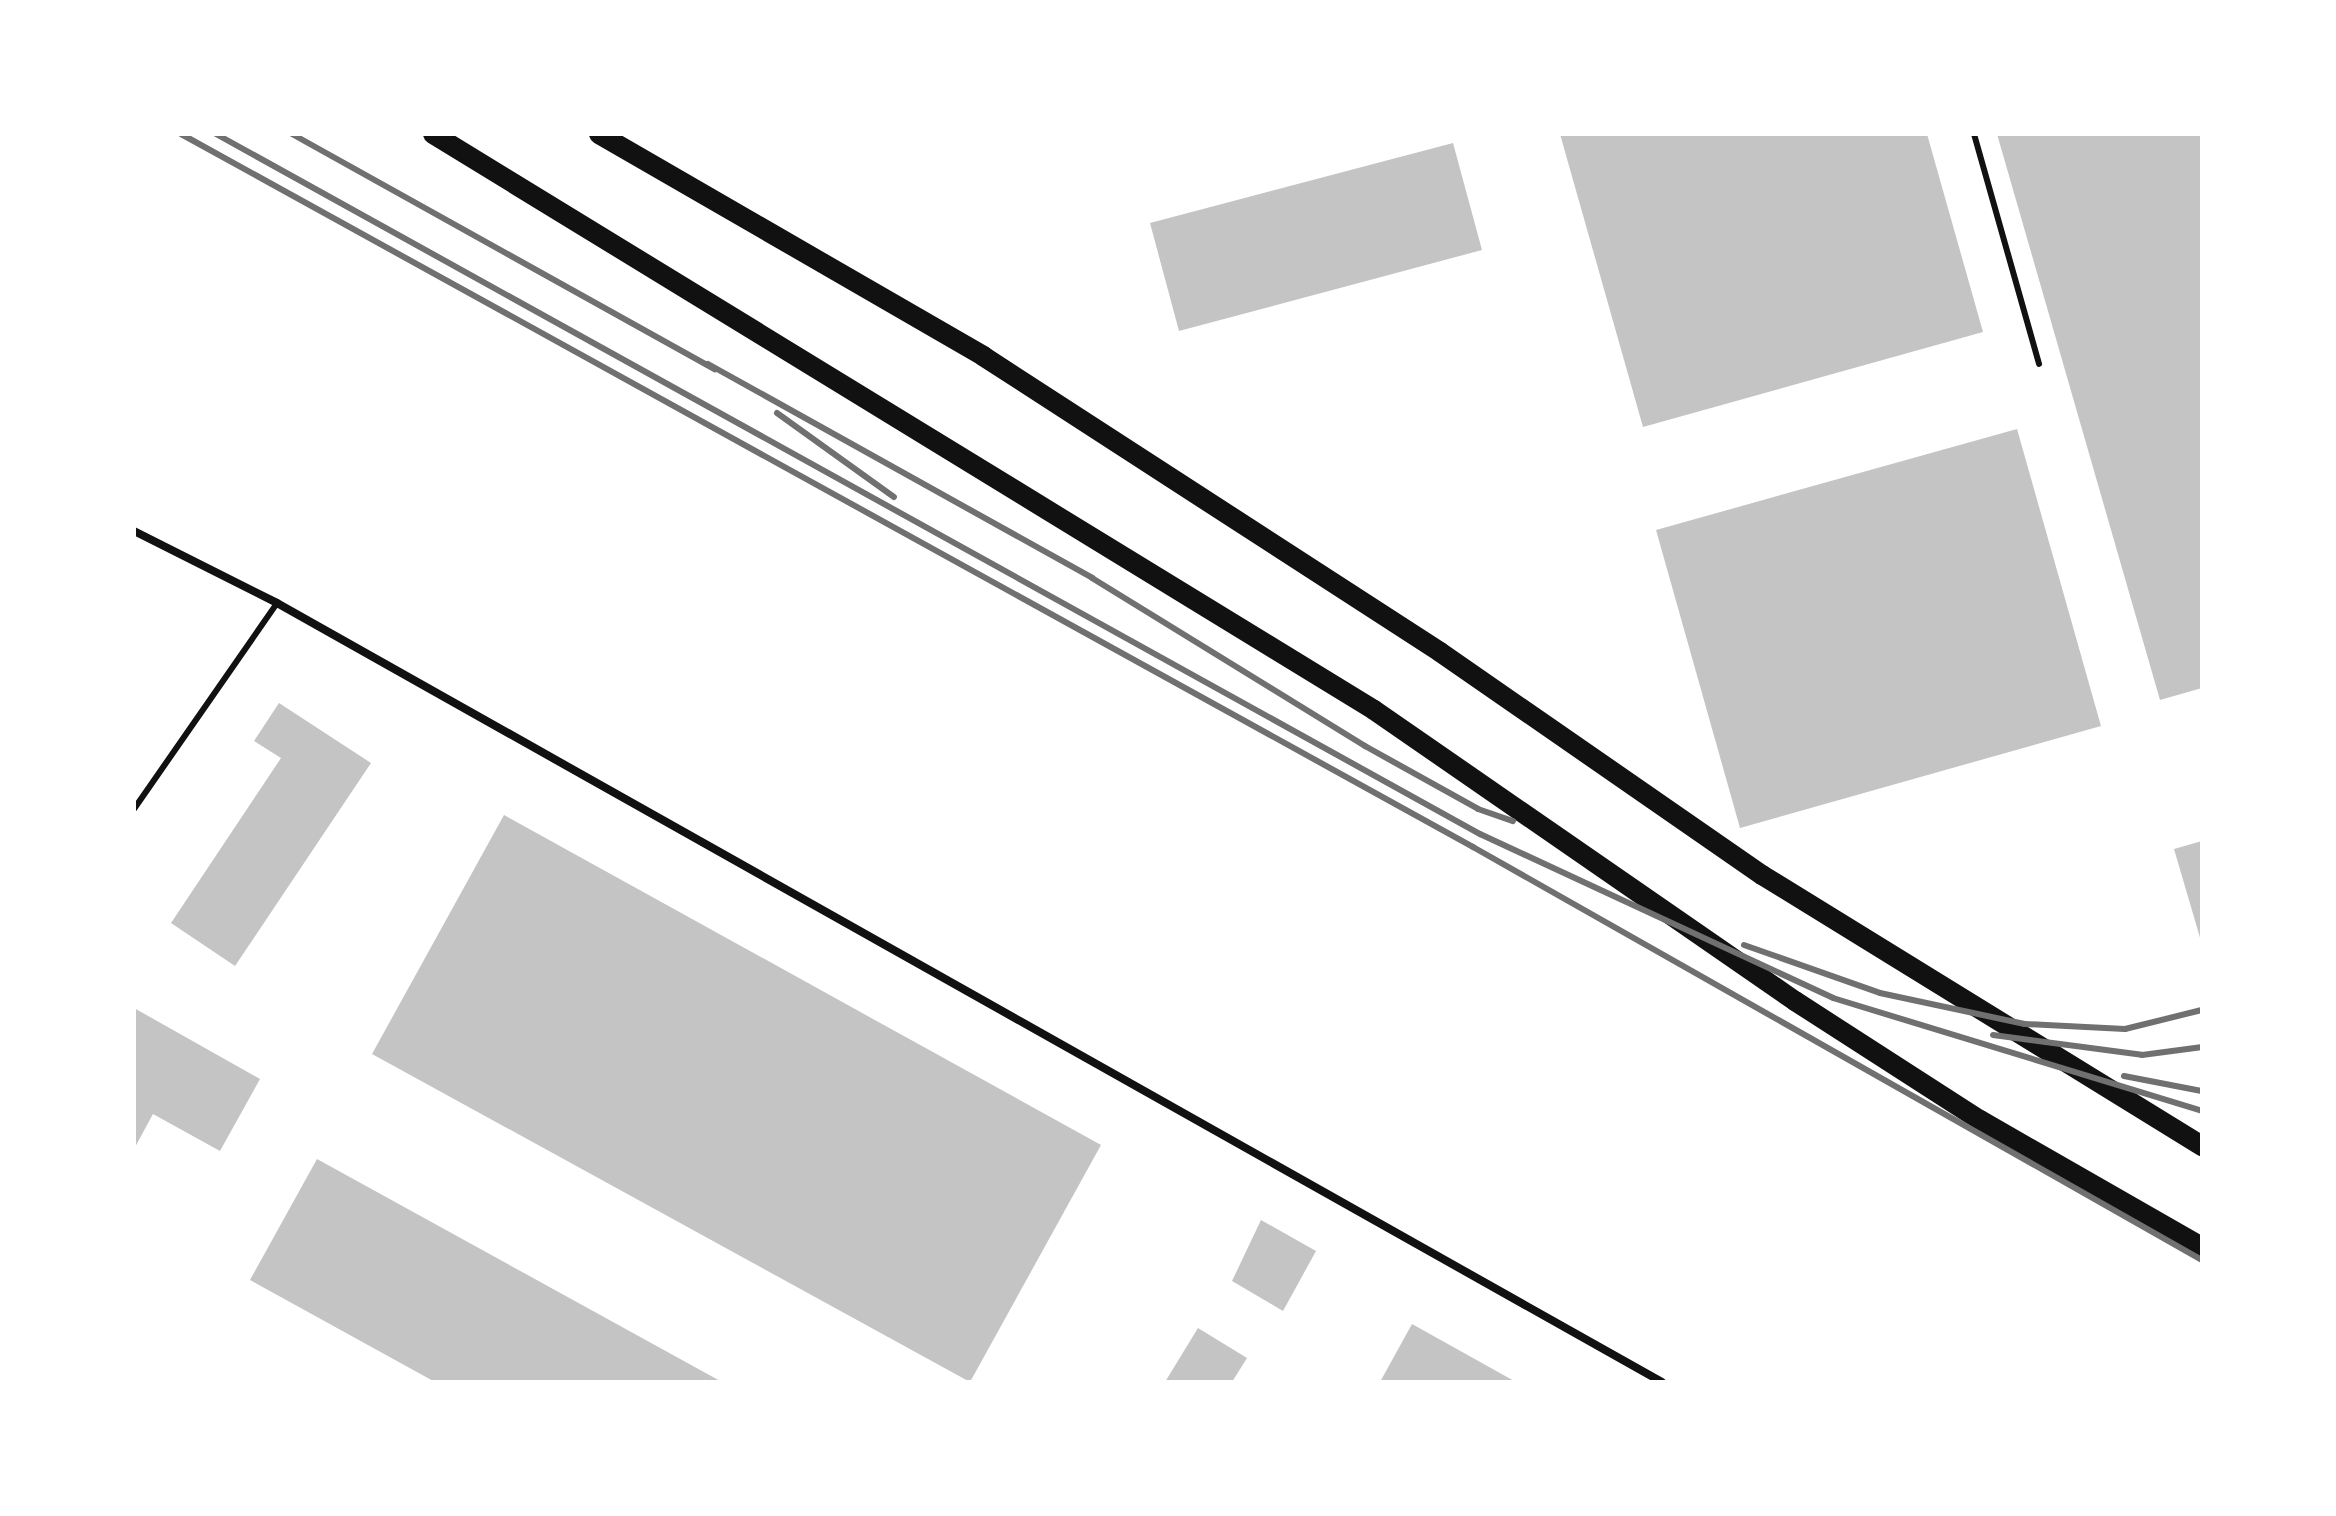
<!DOCTYPE html>
<html>
<head>
<meta charset="utf-8">
<style>
  body { margin:0 }
  #map { position:relative; width:2336px; height:1516px; overflow:hidden; background:#fff; font-family:Overpass,sans-serif }
  div>[style] { position:absolute }
  [style*='--x'] { left:calc(var(--x)*1px); top:calc(var(--y)*1px); width:calc(var(--w)*1px); rotate:calc(var(--a)*1deg) }
  .building>* { inset:0; background:#c4c4c4 }
  .service>* { height:6px; margin:-3px; padding:0 3px; transform-origin:3px; border-radius:3px; background:#111 }
  .minor>* { height:8px; margin:-4px; padding:0 4px; transform-origin:4px; border-radius:4px; background:#111 }
  .primary>* { height:20px; margin:-10px; padding:0 10px; transform-origin:10px; border-radius:10px; background:#111 }
  .rail>* { height:6px; margin:-3px; padding:0 3px; transform-origin:3px; border-radius:3px; background:#707070 }
  span { translate:-50% -50%; white-space:nowrap; text-align:center; line-height:1.15; -webkit-text-stroke:6px #fff; paint-order:stroke }
  .frame { position:absolute; inset:0; border:136px solid #fff; pointer-events:none }
</style>
</head>
<body>
<div id="map">
  <div class="building">
    <i style="clip-path:polygon(1560px 134px,1927px 134px,1983px 332px,1643px 427px)"></i>
    <i style="clip-path:polygon(1997px 134px,2202px 134px,2202px 688px,2160px 700px)"></i>
    <i style="clip-path:polygon(1453px 143px,1482px 250px,1179px 331px,1150px 223px)"></i>
    <i style="clip-path:polygon(2017px 429px,2101px 726px,1740px 828px,1656px 530px)"></i>
    <i style="clip-path:polygon(279px 703px,371px 763px,235px 966px,171px 923px,281px 758px,254px 741px)"></i>
    <i style="clip-path:polygon(504px 815px,1101px 1145px,970px 1382px,372px 1054px)"></i>
    <i style="clip-path:polygon(2202px 841px,2202px 941px,2201px 941px,2174px 849px)"></i>
    <i style="clip-path:polygon(134px 1008px,260px 1079px,220px 1151px,153px 1114px,134px 1149px)"></i>
    <i style="clip-path:polygon(317px 1159px,722px 1382px,435px 1382px,250px 1280px)"></i>
    <i style="clip-path:polygon(1261px 1220px,1316px 1251px,1283px 1311px,1232px 1281px)"></i>
    <i style="clip-path:polygon(1412px 1324px,1516px 1382px,1380px 1382px)"></i>
    <i style="clip-path:polygon(1198px 1328px,1247px 1358px,1232px 1382px,1165px 1382px)"></i>
  </div>
  <div class="service">
    <i style="--x:1974;--y:134;--w:239;--a:74.2"></i>
    <i style="--x:134;--y:809;--w:251;--a:-55.2"></i>
  </div>
  <div class="minor">
    <i style="--x:134;--y:531;--w:160;--a:26.7"></i>
    <i style="--x:277;--y:603;--w:1589;--a:29.36"></i>
  </div>
  <div class="primary">
    <i style="--x:433;--y:134;--w:1103;--a:31.47"></i>
    <i style="--x:1374;--y:710;--w:512;--a:34.65"></i>
    <i style="--x:1795;--y:1001;--w:220;--a:32.8"></i>
    <i style="--x:1980;--y:1120;--w:256;--a:29.8"></i>
    <i style="--x:599;--y:134;--w:444;--a:30"></i>
    <i style="--x:983;--y:356;--w:544;--a:32.93"></i>
    <i style="--x:1440;--y:652;--w:392;--a:34.7"></i>
    <i style="--x:1762;--y:875;--w:517;--a:31.63"></i>
  </div>
  <div class="rail">
    <i style="--x:181;--y:134;--w:1476;--a:28.89"></i>
    <i style="--x:1473;--y:847;--w:838;--a:29.53"></i>
    <i style="--x:216;--y:134;--w:1445;--a:28.98"></i>
    <i style="--x:1480;--y:834;--w:389;--a:24.9"></i>
    <i style="--x:1833;--y:998;--w:386;--a:17"></i>
    <i style="--x:292;--y:134;--w:484;--a:29.1"></i>
    <i style="--x:708;--y:364;--w:440;--a:29.1"></i>
    <i style="--x:1092;--y:578;--w:321;--a:31.6"></i>
    <i style="--x:1365;--y:746;--w:129;--a:29.1"></i>
    <i style="--x:1478;--y:809;--w:37;--a:19"></i>
    <i style="--x:777;--y:413;--w:144;--a:35.7"></i>
    <i style="--x:1744;--y:945;--w:144;--a:19.4"></i>
    <i style="--x:1880;--y:993;--w:148;--a:12.1"></i>
    <i style="--x:2025;--y:1024;--w:100;--a:2.9"></i>
    <i style="--x:2125;--y:1029;--w:79;--a:-13.9"></i>
    <i style="--x:1993;--y:1035;--w:150;--a:7.6"></i>
    <i style="--x:2142;--y:1055;--w:61;--a:-7.6"></i>
    <i style="--x:2124;--y:1076;--w:79;--a:10.9"></i>
  </div>
  <div class="frame"></div>
</div>
</body>
</html>
